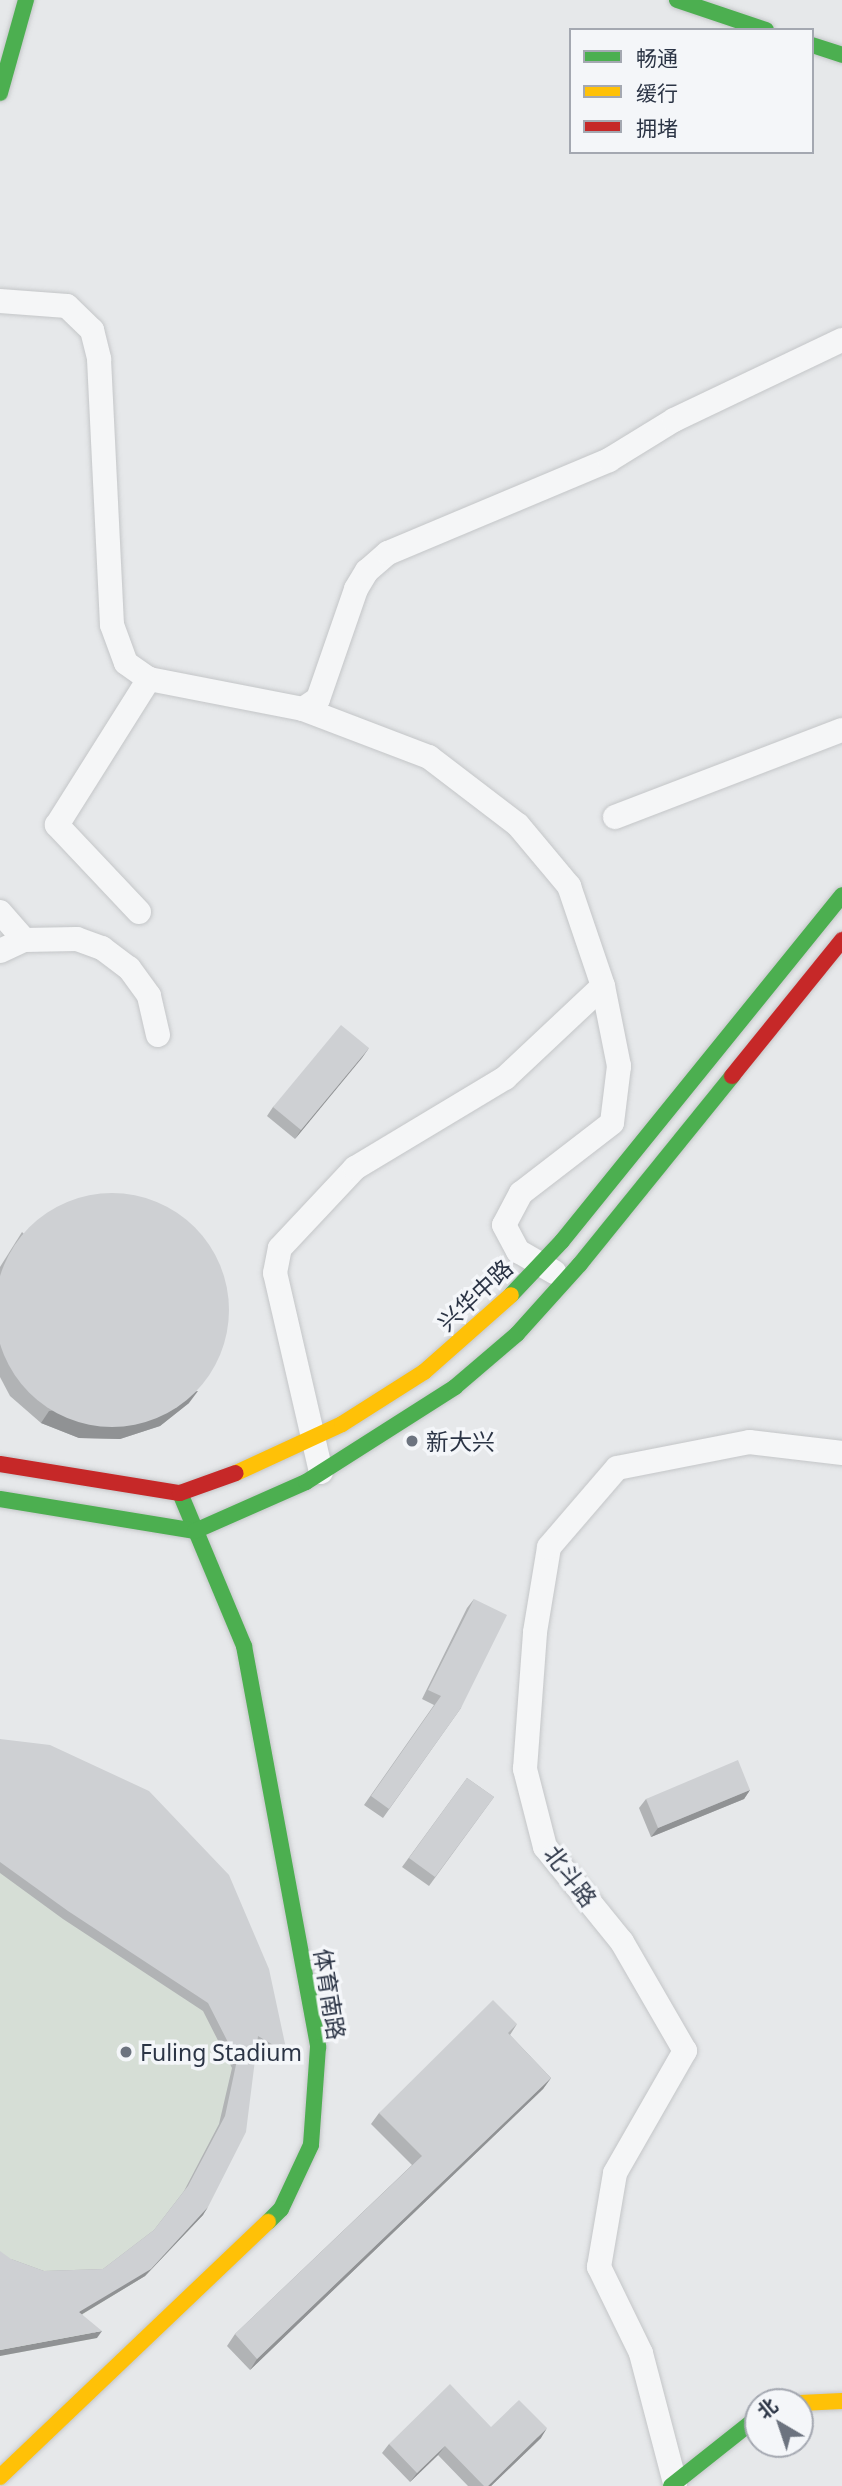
<!DOCTYPE html>
<html>
<head>
<meta charset="utf-8">
<style>
  body { margin:0 }
  #map { position:relative; width:842px; height:2486px; overflow:hidden; background:#e6e8ea; font-family:"Noto Sans","Noto Sans SC",sans-serif }
  div>[style] { position:absolute }
  [style*='--x'] { left:calc(var(--x)*1px); top:calc(var(--y)*1px); width:calc(var(--w)*1px); rotate:calc(var(--a)*1deg) }
  .green>* { inset:0; background:#d6ded6 }
  .roads { filter:drop-shadow(0 0 2px #c4c6c8) drop-shadow(0 0 2px #c4c6c8) }
  .street>* { height:24px; margin:-12px; padding:0 12px; transform-origin:12px; border-radius:12px; background:#f5f6f7 }
  .fast>* { height:16px; margin:-8px; padding:0 8px; transform-origin:8px; border-radius:8px; background:#4caf50 }
  .slow>* { height:16px; margin:-8px; padding:0 8px; transform-origin:8px; border-radius:8px; background:#ffc107 }
  .jam>* { height:16px; margin:-8px; padding:0 8px; transform-origin:8px; border-radius:8px; background:#c62828 }
  .wall>* { inset:0; background:#b1b3b5 }
  .shaded-wall>* { inset:0; background:#909294 }
  .building>* { inset:0; background:#ced0d3 }
  .round { border-radius:50% }
  .dots>* { width:19px; height:19px; translate:-50% -50%; box-sizing:border-box; border:4px solid #f4f6f9; border-radius:50% }
  span { translate:-50% -50%; white-space:nowrap; text-align:center; line-height:1.15; -webkit-text-stroke:7px #f4f6f9; paint-order:stroke }
  .street-label { font-size:23px; color:#2b3445 }
  .poi-label { font-size:23px; color:#2b3445 }
  .left { translate:0 -50%; text-align:left }
  .legend { position:absolute; left:569px; top:28px; width:245px; height:126px; box-sizing:border-box; background:#f4f6f9; border:2px solid #a4a8b1; margin:0; padding:9px 12px; list-style:none; font-size:21px; color:#2b3445 }
  .legend li { display:flex; align-items:center; gap:14px; height:35px }
  .legend b { width:35px; border:2px solid #a4a8b1 }
  .north { position:absolute; left:744px; top:2388px; width:70px; height:70px; box-sizing:border-box; background:#f4f6f9; border:2px solid #a4a8b1; border-radius:50%; rotate:321deg; font-size:19px; font-weight:700; line-height:28px; text-align:center; color:#2b3445 }
  .north::after { content:''; display:block; margin:auto; width:24px; height:32px; background:#6c737f; clip-path:polygon(50% 0,100% 100%,50% 72%,0 100%) }
</style>
</head>
<body>
<div id="map">
  <div class="green">
    <i style="clip-path:polygon(0 1747px,254px 2044px,240px 2140px,203px 2215px,145px 2276px,75px 2319px,97px 2338px,0 2356px)"></i>
  </div>
  <div class="roads">
    <div class="street">
      <i style="--x:0;--y:301;--w:67;--a:4.3"></i>
      <i style="--x:67;--y:306;--w:35;--a:44"></i>
      <i style="--x:92;--y:330;--w:30;--a:76"></i>
      <i style="--x:99;--y:359;--w:266;--a:87.2"></i>
      <i style="--x:112;--y:625;--w:40;--a:69.8"></i>
      <i style="--x:126;--y:663;--w:28;--a:35"></i>
      <i style="--x:149;--y:679;--w:157;--a:11"></i>
      <i style="--x:303;--y:709;--w:18;--a:-34"></i>
      <i style="--x:318;--y:699;--w:116;--a:-70.9"></i>
      <i style="--x:356;--y:589;--w:21;--a:-59"></i>
      <i style="--x:367;--y:571;--w:28;--a:-41"></i>
      <i style="--x:388;--y:553;--w:240;--a:-22.8"></i>
      <i style="--x:609;--y:460;--w:76;--a:-31.6"></i>
      <i style="--x:674;--y:420;--w:186;--a:-25.5"></i>
      <i style="--x:303;--y:709;--w:135;--a:20.9"></i>
      <i style="--x:429;--y:757;--w:112;--a:37.4"></i>
      <i style="--x:518;--y:825;--w:80;--a:50.1"></i>
      <i style="--x:569;--y:886;--w:106;--a:71.2"></i>
      <i style="--x:603;--y:986;--w:82;--a:78.7"></i>
      <i style="--x:619;--y:1066;--w:57;--a:97"></i>
      <i style="--x:612;--y:1123;--w:115;--a:142.4"></i>
      <i style="--x:521;--y:1193;--w:36;--a:118"></i>
      <i style="--x:504;--y:1225;--w:30;--a:62"></i>
      <i style="--x:518;--y:1251;--w:42;--a:30.3"></i>
      <i style="--x:615;--y:817;--w:243;--a:-21"></i>
      <i style="--x:0;--y:912;--w:37;--a:49"></i>
      <i style="--x:139;--y:912;--w:120;--a:-133.3"></i>
      <i style="--x:57;--y:825;--w:173;--a:-57.8"></i>
      <i style="--x:0;--y:951;--w:26;--a:-25"></i>
      <i style="--x:24;--y:940;--w:53;--a:-1.1"></i>
      <i style="--x:77;--y:939;--w:27;--a:20"></i>
      <i style="--x:102;--y:948;--w:34;--a:37"></i>
      <i style="--x:129;--y:968;--w:34;--a:54"></i>
      <i style="--x:149;--y:996;--w:40;--a:77"></i>
      <i style="--x:321;--y:1472;--w:204;--a:-103"></i>
      <i style="--x:275;--y:1273;--w:25;--a:-79"></i>
      <i style="--x:280;--y:1248;--w:110;--a:-46.8"></i>
      <i style="--x:355;--y:1168;--w:175;--a:-31"></i>
      <i style="--x:505;--y:1078;--w:134;--a:-43.2"></i>
      <i style="--x:675;--y:2483;--w:134;--a:-104.7"></i>
      <i style="--x:641;--y:2353;--w:96;--a:-116"></i>
      <i style="--x:599;--y:2267;--w:95;--a:-80.3"></i>
      <i style="--x:615;--y:2173;--w:141;--a:-60.2"></i>
      <i style="--x:685;--y:2051;--w:126;--a:-120"></i>
      <i style="--x:622;--y:1942;--w:122;--a:-129"></i>
      <i style="--x:545;--y:1847;--w:81;--a:-104.4"></i>
      <i style="--x:525;--y:1769;--w:137;--a:-85.8"></i>
      <i style="--x:535;--y:1632;--w:86;--a:-80.6"></i>
      <i style="--x:549;--y:1547;--w:104;--a:-49.3"></i>
      <i style="--x:617;--y:1468;--w:135;--a:-11.1"></i>
      <i style="--x:749;--y:1442;--w:94;--a:6.7"></i>
    </div>
    <div class="fast">
      <i style="--x:677;--y:0;--w:94;--a:18.6"></i>
      <i style="--x:812;--y:45;--w:32;--a:18"></i>
      <i style="--x:0;--y:93;--w:97;--a:-74.4"></i>
      <i style="--x:511;--y:1295;--w:74;--a:-46.6"></i>
      <i style="--x:562;--y:1241;--w:445;--a:-51"></i>
      <i style="--x:180;--y:1493;--w:166;--a:67.3"></i>
      <i style="--x:244;--y:1646;--w:408;--a:79.5"></i>
      <i style="--x:318;--y:2047;--w:98;--a:94.1"></i>
      <i style="--x:311;--y:2145;--w:71;--a:115.1"></i>
      <i style="--x:281;--y:2209;--w:18;--a:135"></i>
      <i style="--x:0;--y:1499;--w:198;--a:9.3"></i>
      <i style="--x:195;--y:1531;--w:121;--a:-23.8"></i>
      <i style="--x:306;--y:1482;--w:177;--a:-32.5"></i>
      <i style="--x:455;--y:1387;--w:82;--a:-40.5"></i>
      <i style="--x:517;--y:1334;--w:94;--a:-48"></i>
      <i style="--x:580;--y:1264;--w:242;--a:-51"></i>
      <i style="--x:671;--y:2486;--w:111;--a:-38.4"></i>
    </div>
    <div class="slow">
      <i style="--x:236;--y:1473;--w:117;--a:-24.8"></i>
      <i style="--x:342;--y:1424;--w:97;--a:-32.4"></i>
      <i style="--x:424;--y:1372;--w:116;--a:-41.5"></i>
      <i style="--x:800;--y:2403;--w:42;--a:-2.7"></i>
      <i style="--x:0;--y:2477;--w:370;--a:-43.6"></i>
    </div>
    <div class="jam">
      <i style="--x:732;--y:1076;--w:175;--a:-51"></i>
      <i style="--x:0;--y:1464;--w:182;--a:9.2"></i>
      <i style="--x:180;--y:1493;--w:59;--a:-19.7"></i>
    </div>
  </div>
  <div class="wall">
    <i style="clip-path:polygon(369px 1048px,295px 1139px,267px 1116px,273px 1107px)"></i>
    <i style="clip-path:polygon(22px 1232px,189px 1403px,160px 1426px,120px 1439px,79px 1438px,41px 1423px,10px 1396px,0 1377px,0 1267px)"></i>
    <i style="clip-path:polygon(474px 1599px,461px 1708px,383px 1818px,364px 1805px,434px 1705px,422px 1699px,467px 1608px)"></i>
    <i style="clip-path:polygon(0 1739px,287px 2053px,282px 2060px,257px 2046px,203px 2215px,145px 2276px,82px 2314px,97px 2338px,11px 2259px,44px 2271px,103px 2269px,154px 2230px,184px 2191px,219px 2124px,232px 2068px,203px 2011px,63px 1919px,0 1873px)"></i>
    <i style="clip-path:polygon(467px 1778px,494px 1797px,429px 1886px,402px 1867px)"></i>
    <i style="clip-path:polygon(750px 1790px,744px 1799px,651px 1837px,639px 1808px,646px 1799px)"></i>
    <i style="clip-path:polygon(517px 2024px,510px 2035px,551px 2078px,543px 2089px,250px 2370px,227px 2346px,235px 2334px,412px 2165px,371px 2124px,379px 2113px)"></i>
    <i style="clip-path:polygon(491px 2427px,541px 2438px,491px 2486px,468px 2486px,438px 2455px,410px 2482px,382px 2453px,389px 2444px)"></i>
  </div>
  <div class="shaded-wall">
    <i style="clip-path:polygon(369px 1048px,362px 1058px,295px 1139px,301px 1130px)"></i>
    <i style="clip-path:polygon(198px 1391px,189px 1403px,160px 1426px,120px 1439px,79px 1438px,41px 1423px,49px 1411px)"></i>
    <i style="clip-path:polygon(750px 1790px,744px 1799px,651px 1837px,658px 1828px)"></i>
    <i style="clip-path:polygon(551px 2078px,543px 2089px,250px 2370px,257px 2359px)"></i>
    <i style="clip-path:polygon(208px 2207px,203px 2215px,145px 2276px,74px 2319px,79px 2312px)"></i>
    <i style="clip-path:polygon(102px 2331px,97px 2338px,0 2356px,0 2350px)"></i>
    <i style="clip-path:polygon(547px 2428px,541px 2438px,491px 2486px,488px 2486px)"></i>
    <i style="clip-path:polygon(445px 2446px,438px 2455px,410px 2482px,417px 2473px)"></i>
  </div>
  <div class="building">
    <i style="clip-path:polygon(341px 1025px,369px 1048px,301px 1130px,273px 1107px)"></i>
    <i class="round" style="left:-5px;top:1193px;width:234px;height:234px"></i>
    <i style="clip-path:polygon(474px 1599px,507px 1615px,461px 1708px,389px 1809px,371px 1796px,441px 1696px,428px 1690px)"></i>
    <i style="clip-path:polygon(0 1739px,50px 1745px,149px 1791px,229px 1875px,269px 1969px,287px 2053px,258px 2036px,246px 2132px,208px 2207px,151px 2269px,79px 2312px,102px 2331px,0 2350px,0 2251px,11px 2259px,44px 2271px,103px 2269px,154px 2230px,188px 2186px,225px 2116px,237px 2060px,208px 2003px,68px 1911px,0 1862px)"></i>
    <i style="clip-path:polygon(738px 1760px,750px 1790px,658px 1828px,646px 1799px)"></i>
    <i style="clip-path:polygon(467px 1778px,494px 1797px,435px 1877px,409px 1858px)"></i>
    <i style="clip-path:polygon(493px 2000px,517px 2024px,508px 2033px,551px 2078px,257px 2359px,235px 2334px,422px 2156px,379px 2113px)"></i>
    <i style="clip-path:polygon(450px 2384px,491px 2427px,519px 2400px,547px 2428px,488px 2486px,484px 2486px,445px 2446px,417px 2473px,389px 2444px)"></i>
  </div>
  <div class="dots">
    <i style="left:412px;top:1441px;background:#6c737f"></i>
    <i style="left:126px;top:2052px;background:#6c737f"></i>
  </div>
  <div class="street-label">
    <span style="left:475px;top:1295px;rotate:-43deg">兴华中路</span>
    <span style="left:571px;top:1876px;rotate:53deg">北斗路</span>
    <span style="left:330px;top:1994px;rotate:81deg">体育南路</span>
  </div>
  <div class="poi-label">
    <span class="left" style="left:426px;top:1441px">新大兴</span>
    <span class="left" style="left:140px;top:2052px">Fuling Stadium</span>
  </div>
  <ul class="legend">
  <li><b style="height:9px;background:#4caf50"></b>畅通</li>
  <li><b style="height:9px;background:#ffc107"></b>缓行</li>
  <li><b style="height:9px;background:#c62828"></b>拥堵</li>
  </ul>
  <div class="north">北</div>
</div>
</body>
</html>
